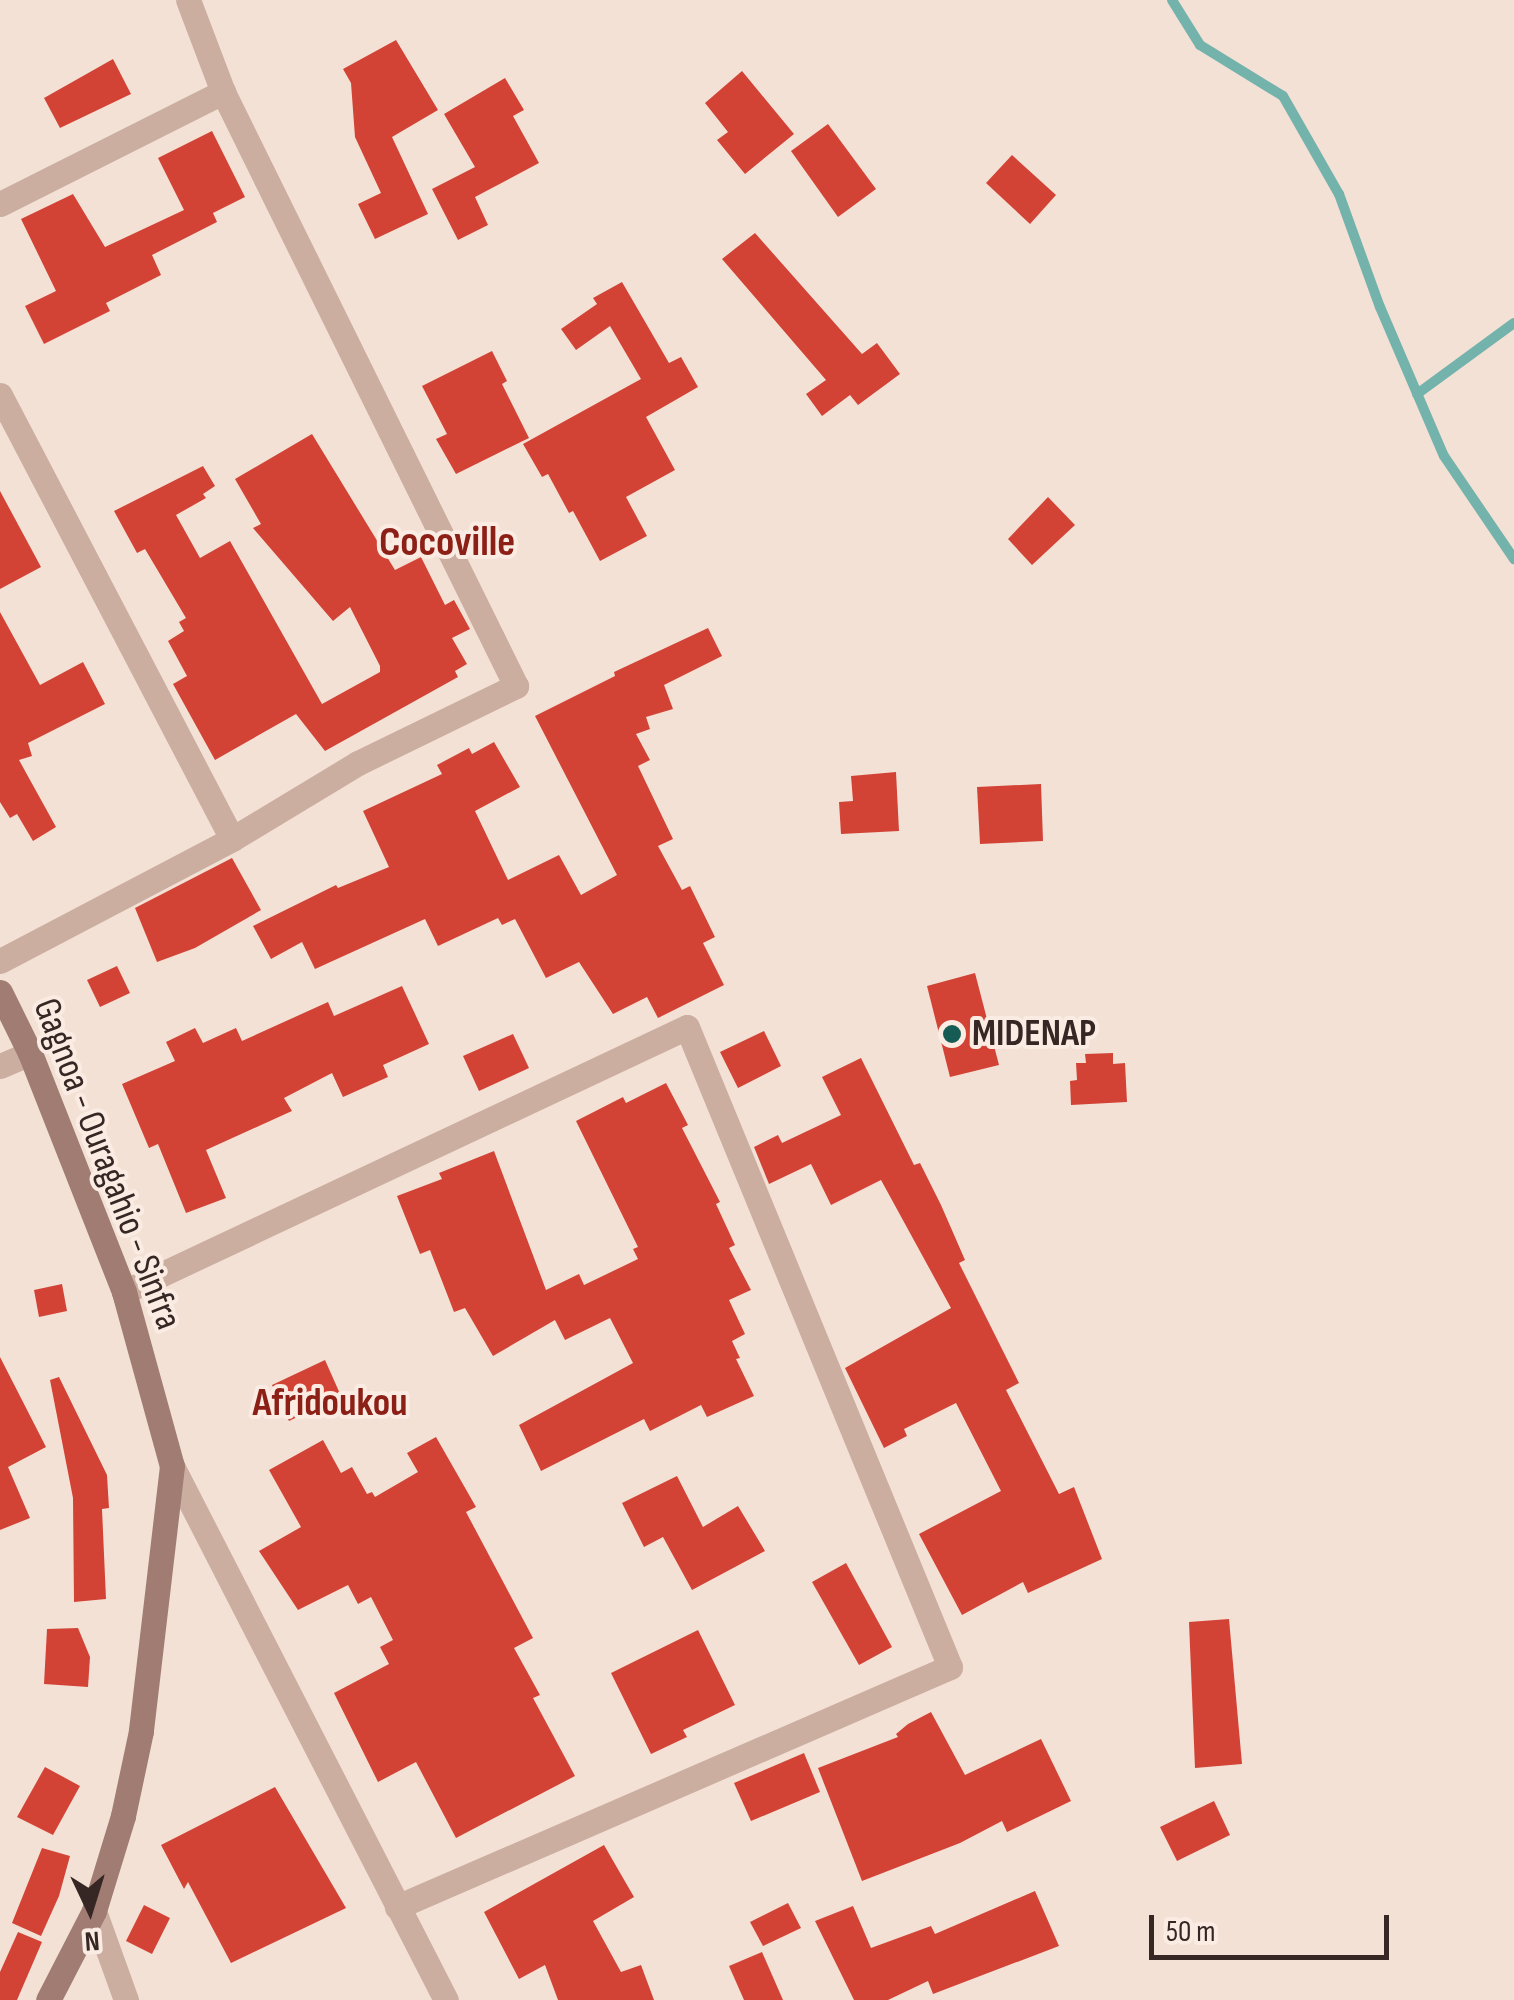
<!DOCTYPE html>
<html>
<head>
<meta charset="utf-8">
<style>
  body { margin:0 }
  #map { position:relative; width:1514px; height:2000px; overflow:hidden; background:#f3e1d6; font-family:"Sofia Sans Condensed",sans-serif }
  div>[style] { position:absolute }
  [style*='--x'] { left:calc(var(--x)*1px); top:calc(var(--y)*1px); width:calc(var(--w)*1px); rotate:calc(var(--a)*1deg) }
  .stream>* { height:10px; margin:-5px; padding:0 5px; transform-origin:5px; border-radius:5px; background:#73b3ab }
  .building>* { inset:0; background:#d24336 }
  .minor>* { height:25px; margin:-12.5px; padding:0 12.5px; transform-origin:12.5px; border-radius:12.5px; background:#ccaea1 }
  .secondary>* { height:25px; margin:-12.5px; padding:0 12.5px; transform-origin:12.5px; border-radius:12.5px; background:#a07c73 }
  .dots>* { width:28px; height:28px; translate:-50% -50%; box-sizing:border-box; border:5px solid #fbece3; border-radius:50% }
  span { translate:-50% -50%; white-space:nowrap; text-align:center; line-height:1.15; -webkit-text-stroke:8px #fbece3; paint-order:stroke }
  .poi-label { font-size:38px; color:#362725; font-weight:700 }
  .left { translate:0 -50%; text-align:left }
  .street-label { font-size:38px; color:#362725 }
  .neighbourhood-label { font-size:40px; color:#8c2016; font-weight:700 }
  .quarter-label { font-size:42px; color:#8c2016; font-weight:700 }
  .north { position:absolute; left:40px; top:1860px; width:100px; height:100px; -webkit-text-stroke:8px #fbece3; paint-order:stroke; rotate:176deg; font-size:28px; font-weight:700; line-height:40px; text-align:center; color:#362725 }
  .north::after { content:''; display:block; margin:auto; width:35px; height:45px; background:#362725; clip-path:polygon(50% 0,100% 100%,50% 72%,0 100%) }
  .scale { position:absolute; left:1149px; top:1915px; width:240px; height:45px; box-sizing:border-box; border:5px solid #362725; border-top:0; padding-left:12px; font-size:30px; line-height:35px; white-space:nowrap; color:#362725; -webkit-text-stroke:8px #fbece3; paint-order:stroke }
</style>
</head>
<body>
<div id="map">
  <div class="stream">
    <i style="--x:1172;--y:0;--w:53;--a:58.1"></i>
    <i style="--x:1200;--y:45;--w:97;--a:31.6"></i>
    <i style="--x:1283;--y:96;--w:113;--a:60.3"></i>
    <i style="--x:1339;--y:194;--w:120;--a:70.1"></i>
    <i style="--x:1380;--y:307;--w:162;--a:66.8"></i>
    <i style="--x:1444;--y:456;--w:125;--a:55.8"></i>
    <i style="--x:1417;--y:394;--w:120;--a:-36.2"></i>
  </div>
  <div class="building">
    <i style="clip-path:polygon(396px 40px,438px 110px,392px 137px,428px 214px,375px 239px,358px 204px,381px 193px,355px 137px,351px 83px,343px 69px)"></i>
    <i style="clip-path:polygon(113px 59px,131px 94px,60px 128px,44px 98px)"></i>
    <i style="clip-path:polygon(742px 71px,794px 134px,745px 174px,717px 140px,728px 132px,705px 103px)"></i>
    <i style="clip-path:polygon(505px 78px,524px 110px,513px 116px,539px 163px,475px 197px,488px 225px,458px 240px,432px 189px,475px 167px,444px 114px)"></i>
    <i style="clip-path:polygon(828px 124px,876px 189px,838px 217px,791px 151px)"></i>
    <i style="clip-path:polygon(212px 131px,245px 197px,213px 213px,217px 222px,152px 255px,161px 275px,106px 303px,110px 311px,44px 344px,25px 306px,56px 291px,21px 219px,73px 194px,105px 247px,184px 210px,158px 158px)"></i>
    <i style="clip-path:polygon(1012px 155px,1056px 195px,1030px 224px,986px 183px)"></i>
    <i style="clip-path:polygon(755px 233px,862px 354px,877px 343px,900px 374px,858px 405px,850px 395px,822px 416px,806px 394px,826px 380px,722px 259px)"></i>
    <i style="clip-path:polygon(622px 282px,669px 363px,681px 357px,698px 387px,646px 417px,675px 470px,626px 497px,647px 536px,600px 561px,573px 511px,569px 513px,548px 474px,542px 477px,523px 444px,641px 379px,610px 326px,576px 350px,561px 329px,597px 304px,593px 298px)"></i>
    <i style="clip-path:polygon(492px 351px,507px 381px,502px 384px,529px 438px,456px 474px,436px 439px,447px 434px,422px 386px)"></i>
    <i style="clip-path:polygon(312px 434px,395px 570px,421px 557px,445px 605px,454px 600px,470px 629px,452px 638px,467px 664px,455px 671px,458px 677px,325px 751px,296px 714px,215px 760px,173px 684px,187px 676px,168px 641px,184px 631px,179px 622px,186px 618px,145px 549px,137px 553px,114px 511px,203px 466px,215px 486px,203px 494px,206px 498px,176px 515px,200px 558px,230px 541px,322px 704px,380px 672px,380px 666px,350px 607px,333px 621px,253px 528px,261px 524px,235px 479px)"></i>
    <i style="clip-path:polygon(0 491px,41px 567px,0 589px)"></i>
    <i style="clip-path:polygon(1048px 497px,1075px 525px,1032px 565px,1008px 539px)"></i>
    <i style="clip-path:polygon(0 612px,40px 685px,83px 662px,105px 704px,28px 743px,32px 756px,19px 760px,56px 827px,33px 841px,17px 814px,10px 818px,0 802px)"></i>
    <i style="clip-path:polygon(708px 628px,722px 656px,664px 685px,673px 709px,646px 717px,650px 729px,636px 734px,650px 760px,638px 766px,673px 839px,658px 846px,682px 890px,690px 886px,715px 937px,703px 943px,724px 985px,658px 1018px,647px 997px,613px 1014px,579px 962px,546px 978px,515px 919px,502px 925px,498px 918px,438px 946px,425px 919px,315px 969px,302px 942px,271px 959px,253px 926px,336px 885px,338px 888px,389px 867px,363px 811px,442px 774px,437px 765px,469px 748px,472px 754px,494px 742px,520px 787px,475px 811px,508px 880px,559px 855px,581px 895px,617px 875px,535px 716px,615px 676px,614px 672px)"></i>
    <i style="clip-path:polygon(896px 772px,899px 831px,841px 834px,839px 802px,853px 801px,851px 776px)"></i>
    <i style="clip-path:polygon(1041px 784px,1043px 841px,980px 844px,977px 787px)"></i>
    <i style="clip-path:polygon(232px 858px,261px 910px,195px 948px,157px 962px,135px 908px)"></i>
    <i style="clip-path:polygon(117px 966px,130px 993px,100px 1007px,87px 980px)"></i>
    <i style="clip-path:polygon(975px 973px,999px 1065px,950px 1077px,927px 986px)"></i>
    <i style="clip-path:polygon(402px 986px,429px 1044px,383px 1065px,388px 1077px,343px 1097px,332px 1073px,284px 1098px,292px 1111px,206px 1150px,226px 1198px,186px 1213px,158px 1144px,149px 1148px,122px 1084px,175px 1061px,166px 1042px,195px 1028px,203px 1043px,236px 1028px,242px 1041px,328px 1002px,334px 1016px)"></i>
    <i style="clip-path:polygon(764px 1031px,781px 1066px,738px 1088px,720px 1052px)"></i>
    <i style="clip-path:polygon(513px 1034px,529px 1068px,479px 1091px,463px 1056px)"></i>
    <i style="clip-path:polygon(1113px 1053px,1113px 1064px,1125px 1063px,1127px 1102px,1071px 1105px,1070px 1081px,1077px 1080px,1076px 1063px,1086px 1063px,1085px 1054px)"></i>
    <i style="clip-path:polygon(861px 1058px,914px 1165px,920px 1163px,941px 1205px,965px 1260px,959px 1263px,1019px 1383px,1006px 1390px,1059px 1494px,1074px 1487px,1102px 1559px,1028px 1593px,1023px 1582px,962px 1615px,919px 1534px,1001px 1491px,956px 1403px,904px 1429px,907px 1436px,884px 1448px,845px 1368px,951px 1308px,881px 1180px,831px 1205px,811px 1164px,769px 1184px,754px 1147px,778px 1135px,782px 1143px,841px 1115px,822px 1077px)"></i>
    <i style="clip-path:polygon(666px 1083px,688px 1125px,682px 1128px,720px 1202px,716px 1204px,735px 1245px,729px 1248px,751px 1290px,729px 1300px,745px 1334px,732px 1341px,740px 1358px,736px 1359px,754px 1396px,707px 1417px,701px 1405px,650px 1431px,644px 1419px,541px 1471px,519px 1425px,633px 1363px,610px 1318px,565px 1340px,555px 1320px,493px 1356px,465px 1308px,454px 1312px,430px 1250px,420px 1254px,397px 1196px,442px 1179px,439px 1173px,494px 1151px,546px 1290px,579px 1274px,584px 1285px,638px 1259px,633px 1249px,638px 1247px,576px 1121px,623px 1097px,626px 1103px)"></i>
    <i style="clip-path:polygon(62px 1284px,67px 1311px,39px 1317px,34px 1290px)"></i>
    <i style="clip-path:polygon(0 1357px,46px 1447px,8px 1467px,30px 1518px,0 1530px)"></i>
    <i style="clip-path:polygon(325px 1360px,341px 1396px,289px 1421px,272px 1385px)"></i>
    <i style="clip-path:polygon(59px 1377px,107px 1475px,109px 1508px,102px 1509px,106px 1599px,74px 1602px,73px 1498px,50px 1380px)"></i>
    <i style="clip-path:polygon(436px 1437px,476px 1507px,466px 1512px,533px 1638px,514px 1648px,540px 1695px,533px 1698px,575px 1776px,456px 1838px,416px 1762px,378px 1782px,334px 1693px,389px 1664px,380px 1647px,393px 1640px,371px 1597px,358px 1604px,348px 1585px,298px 1610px,259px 1551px,301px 1527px,269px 1470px,323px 1440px,341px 1473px,352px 1467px,367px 1494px,372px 1492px,375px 1497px,418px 1472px,407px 1453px)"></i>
    <i style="clip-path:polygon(677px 1476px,703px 1527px,738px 1506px,765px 1551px,692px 1590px,663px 1537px,644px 1547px,622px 1503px)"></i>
    <i style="clip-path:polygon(846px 1563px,892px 1647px,859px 1665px,812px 1582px)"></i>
    <i style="clip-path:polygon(1229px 1619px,1242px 1764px,1195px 1768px,1189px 1622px)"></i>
    <i style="clip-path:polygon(78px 1628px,90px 1657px,88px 1687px,44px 1684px,47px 1629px)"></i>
    <i style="clip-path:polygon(698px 1630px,735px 1705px,683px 1730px,687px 1737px,651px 1754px,611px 1673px)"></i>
    <i style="clip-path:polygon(931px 1712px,965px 1775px,1041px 1739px,1071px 1801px,1007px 1832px,1002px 1821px,960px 1843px,862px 1881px,818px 1768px,898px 1737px,896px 1734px,908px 1724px)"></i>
    <i style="clip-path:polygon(804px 1753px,820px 1792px,751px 1821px,734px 1783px)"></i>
    <i style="clip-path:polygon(45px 1767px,80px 1786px,53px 1835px,17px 1817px)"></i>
    <i style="clip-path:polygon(275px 1787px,346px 1908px,231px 1963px,188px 1882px,184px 1889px,161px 1845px)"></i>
    <i style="clip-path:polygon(1214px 1801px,1230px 1835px,1177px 1861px,1160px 1827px)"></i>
    <i style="clip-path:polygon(604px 1845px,634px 1897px,593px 1921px,621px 1972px,641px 1965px,654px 2000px,558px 2000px,545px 1965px,519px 1979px,484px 1912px)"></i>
    <i style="clip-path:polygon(42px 1848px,70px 1856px,59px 1896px,41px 1936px,12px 1923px)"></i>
    <i style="clip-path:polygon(1035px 1891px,1059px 1946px,933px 1994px,928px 1981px,888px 2000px,854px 2000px,815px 1921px,853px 1906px,871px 1948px,931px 1926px,935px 1934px)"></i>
    <i style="clip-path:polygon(788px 1903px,801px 1928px,763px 1946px,750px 1922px)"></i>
    <i style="clip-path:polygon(144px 1905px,170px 1918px,152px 1954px,126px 1941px)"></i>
    <i style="clip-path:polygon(18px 1932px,42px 1942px,17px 2000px,0 2000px,0 1972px)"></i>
    <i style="clip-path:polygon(762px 1952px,783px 2000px,744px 2000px,729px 1966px)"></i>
  </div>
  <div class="minor">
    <i style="--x:0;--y:204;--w:250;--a:-26.7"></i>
    <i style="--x:0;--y:395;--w:501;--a:62.41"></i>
    <i style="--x:0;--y:961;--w:262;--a:-27.7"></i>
    <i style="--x:232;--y:839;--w:147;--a:-31.1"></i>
    <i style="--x:358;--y:763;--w:176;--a:-26"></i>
    <i style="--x:516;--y:686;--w:662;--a:-116.26"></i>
    <i style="--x:223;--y:92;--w:98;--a:-110.8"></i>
    <i style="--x:0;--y:1066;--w:33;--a:-23"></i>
    <i style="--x:124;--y:1292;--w:622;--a:-25.21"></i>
    <i style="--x:687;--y:1027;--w:692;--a:67.66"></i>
    <i style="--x:950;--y:1667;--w:603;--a:156.54"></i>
    <i style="--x:172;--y:1466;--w:600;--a:62.84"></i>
    <i style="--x:94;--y:1911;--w:95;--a:70.2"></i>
  </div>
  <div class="secondary">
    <i style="--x:0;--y:992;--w:68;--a:63.8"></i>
    <i style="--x:30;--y:1053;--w:257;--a:68.5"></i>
    <i style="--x:124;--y:1292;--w:180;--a:74.6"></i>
    <i style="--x:172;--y:1466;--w:267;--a:96.7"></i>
    <i style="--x:141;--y:1731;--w:87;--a:102"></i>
    <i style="--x:123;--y:1816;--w:99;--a:107"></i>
    <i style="--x:94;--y:1911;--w:100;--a:117.3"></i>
  </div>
  <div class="dots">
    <i style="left:952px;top:1034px;background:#175b55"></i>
  </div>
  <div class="poi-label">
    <span class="left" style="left:972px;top:1034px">MIDENAP</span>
  </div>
  <div class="street-label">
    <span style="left:107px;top:1164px;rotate:69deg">Gagnoa - Ouragahio - Sinfra</span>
  </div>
  <div class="neighbourhood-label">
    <span style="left:330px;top:1403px">Afridoukou</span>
  </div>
  <div class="quarter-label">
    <span style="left:447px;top:543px">Cocoville</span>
  </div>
  <div class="north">N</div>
  <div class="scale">50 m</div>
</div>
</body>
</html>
